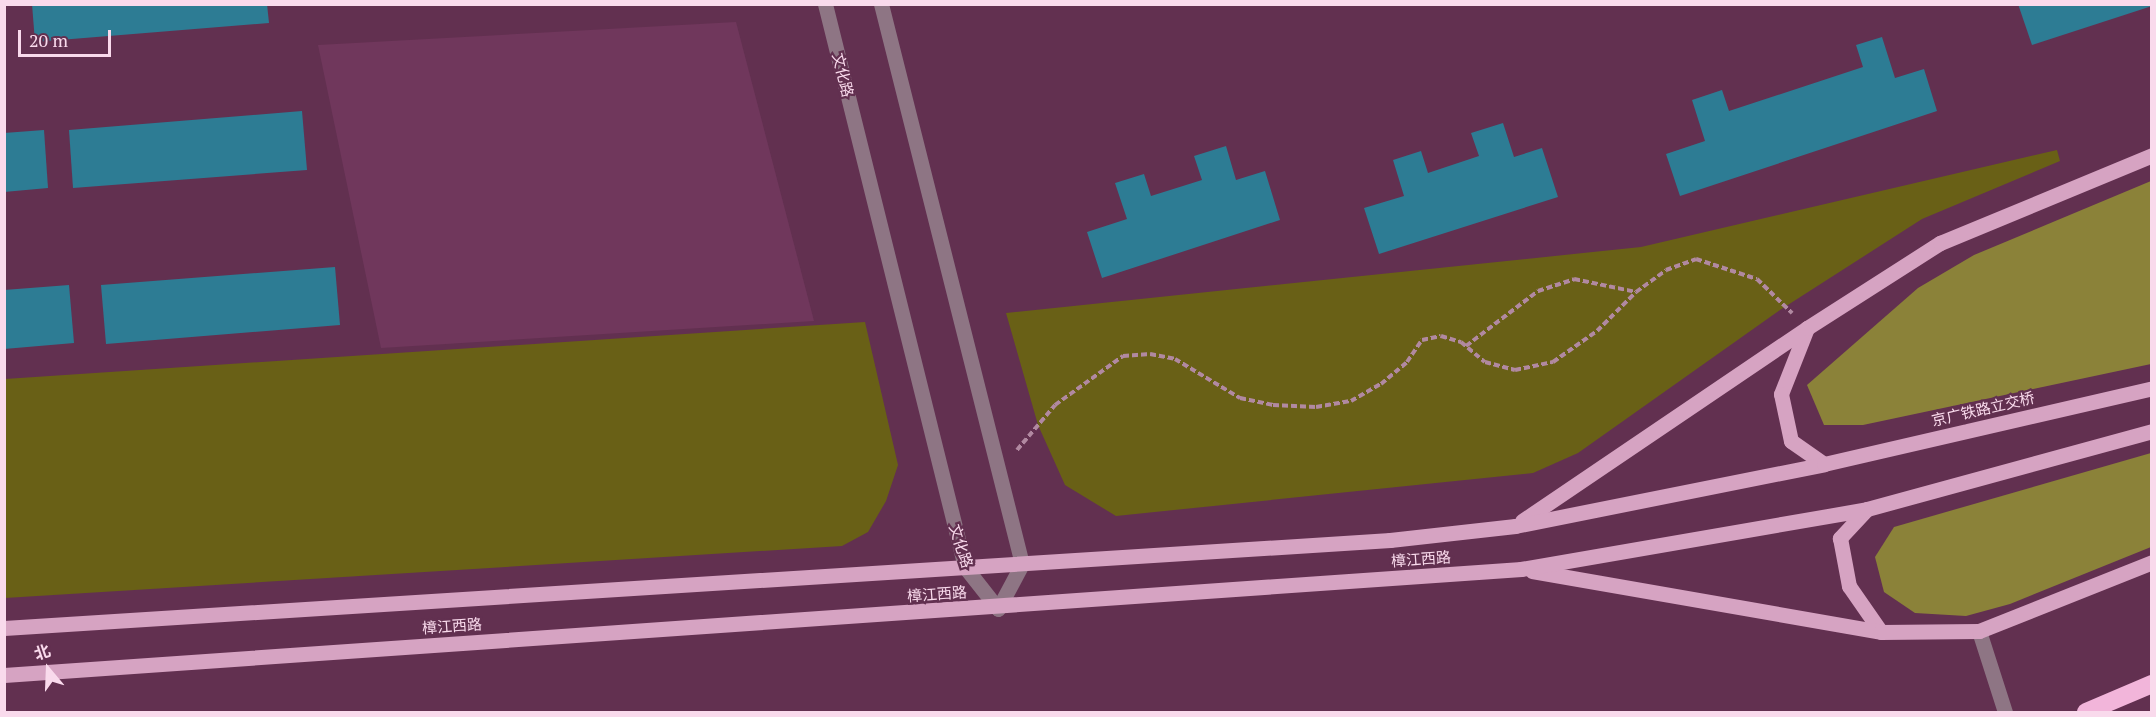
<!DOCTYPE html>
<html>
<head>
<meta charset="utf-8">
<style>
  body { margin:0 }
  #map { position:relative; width:2156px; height:717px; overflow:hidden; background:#623050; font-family:"PT Serif","Noto Sans SC",serif }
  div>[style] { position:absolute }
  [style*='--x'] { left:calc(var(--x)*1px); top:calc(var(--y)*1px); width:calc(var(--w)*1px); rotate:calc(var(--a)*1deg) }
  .built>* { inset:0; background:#70375c }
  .green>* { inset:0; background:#696016 }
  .forest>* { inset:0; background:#8b8239 }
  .building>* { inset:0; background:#2d7c94 }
  .path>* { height:4px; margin-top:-2px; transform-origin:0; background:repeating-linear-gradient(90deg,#b189a1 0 6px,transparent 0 9px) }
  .minor>* { height:15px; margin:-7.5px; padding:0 7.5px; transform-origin:7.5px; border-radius:7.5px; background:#8e7584 }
  .major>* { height:15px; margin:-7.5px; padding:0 7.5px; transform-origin:7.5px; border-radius:7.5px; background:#d6a3c2 }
  .highway>* { height:18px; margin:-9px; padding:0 9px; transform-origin:9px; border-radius:9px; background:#f2b5da }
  span { translate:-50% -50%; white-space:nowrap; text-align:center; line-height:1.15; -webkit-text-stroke:4.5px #623050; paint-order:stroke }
  .street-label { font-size:15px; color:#f9daec }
  .frame { position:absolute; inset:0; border:6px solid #f9daec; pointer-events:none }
  .north { position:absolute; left:18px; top:639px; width:60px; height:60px; -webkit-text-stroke:4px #623050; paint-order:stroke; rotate:341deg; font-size:16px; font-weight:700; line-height:24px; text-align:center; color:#f9daec }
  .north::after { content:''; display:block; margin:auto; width:21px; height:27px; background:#f9daec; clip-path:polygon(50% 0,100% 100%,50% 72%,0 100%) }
  .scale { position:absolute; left:18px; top:30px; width:93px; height:27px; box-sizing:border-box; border:3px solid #f9daec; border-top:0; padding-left:8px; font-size:18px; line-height:21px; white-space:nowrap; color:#f9daec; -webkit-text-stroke:4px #623050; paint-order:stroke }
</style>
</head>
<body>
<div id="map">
  <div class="built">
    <i style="clip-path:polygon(736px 22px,814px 321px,381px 348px,318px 45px)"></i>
  </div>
  <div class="green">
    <i style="clip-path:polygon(2057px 150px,2060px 161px,1922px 219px,1780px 310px,1578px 453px,1533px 473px,1116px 516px,1065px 485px,1038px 425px,1006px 313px,1641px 247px)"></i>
    <i style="clip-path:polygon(865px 322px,898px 465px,886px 501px,868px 532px,842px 546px,5px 598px,5px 379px)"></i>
  </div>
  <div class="forest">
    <i style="clip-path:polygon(2151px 181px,2151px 364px,1863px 425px,1824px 425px,1807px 385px,1918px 288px,1974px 255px)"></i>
    <i style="clip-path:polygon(2151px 453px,2151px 547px,2010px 604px,1966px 616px,1915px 613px,1884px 592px,1875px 557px,1894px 527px)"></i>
  </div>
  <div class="building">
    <i style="clip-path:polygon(32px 4px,267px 4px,269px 23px,35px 42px)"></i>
    <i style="clip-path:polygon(2018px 4px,2152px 4px,2152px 6px,2032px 45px)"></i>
    <i style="clip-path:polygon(1882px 37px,1895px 78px,1924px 69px,1937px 111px,1680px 196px,1666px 154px,1705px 141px,1692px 100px,1722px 90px,1729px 111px,1863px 67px,1856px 45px)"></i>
    <i style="clip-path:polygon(302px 111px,307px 170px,73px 188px,69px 130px)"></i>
    <i style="clip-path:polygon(1503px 123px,1514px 157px,1542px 148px,1558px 197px,1379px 254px,1364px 208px,1404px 196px,1393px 160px,1421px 151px,1428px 173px,1479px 156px,1471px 133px)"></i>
    <i style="clip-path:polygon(44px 130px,48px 188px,4px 192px,4px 133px)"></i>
    <i style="clip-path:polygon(1226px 146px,1236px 180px,1265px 171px,1280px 220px,1102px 278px,1087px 232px,1127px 219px,1115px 183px,1144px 174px,1151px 196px,1202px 180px,1194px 156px)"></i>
    <i style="clip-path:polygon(335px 267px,340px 325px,106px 344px,101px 285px)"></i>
    <i style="clip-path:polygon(69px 285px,74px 343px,4px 349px,4px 290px)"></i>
  </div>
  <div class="path">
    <i style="--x:1466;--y:346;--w:91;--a:-37.4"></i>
    <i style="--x:1538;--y:291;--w:38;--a:-18"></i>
    <i style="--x:1574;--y:279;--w:63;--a:11.8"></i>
    <i style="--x:1017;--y:450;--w:59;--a:-49.8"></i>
    <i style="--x:1055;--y:405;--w:84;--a:-35.8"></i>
    <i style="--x:1123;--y:356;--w:27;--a:-4"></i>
    <i style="--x:1150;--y:354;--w:25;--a:11"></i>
    <i style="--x:1175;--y:359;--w:76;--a:31"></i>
    <i style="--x:1240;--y:398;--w:34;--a:12"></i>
    <i style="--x:1273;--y:405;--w:43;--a:2.7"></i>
    <i style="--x:1316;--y:407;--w:36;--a:-10"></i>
    <i style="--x:1351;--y:401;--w:34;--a:-30"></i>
    <i style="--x:1381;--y:384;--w:34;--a:-40"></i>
    <i style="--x:1407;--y:362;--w:27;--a:-56"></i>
    <i style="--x:1422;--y:340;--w:19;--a:-12"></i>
    <i style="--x:1441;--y:336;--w:21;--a:17"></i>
    <i style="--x:1461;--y:342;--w:31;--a:40"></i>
    <i style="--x:1485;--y:362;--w:31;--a:15"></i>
    <i style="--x:1515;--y:370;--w:39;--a:-12"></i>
    <i style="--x:1553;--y:362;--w:54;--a:-35.2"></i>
    <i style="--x:1597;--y:331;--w:55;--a:-45"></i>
    <i style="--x:1636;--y:292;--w:37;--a:-36"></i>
    <i style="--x:1666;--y:270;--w:32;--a:-20"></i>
    <i style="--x:1696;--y:259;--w:64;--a:18.2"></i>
    <i style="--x:1757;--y:279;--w:49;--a:44.2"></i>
  </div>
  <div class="minor">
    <i style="--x:825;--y:4;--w:580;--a:76.04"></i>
    <i style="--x:965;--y:567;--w:53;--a:51.8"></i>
    <i style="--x:998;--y:609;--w:51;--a:-61.9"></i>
    <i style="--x:1022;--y:564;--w:577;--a:-104.13"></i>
    <i style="--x:1979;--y:631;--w:85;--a:72.2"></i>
  </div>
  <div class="major">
    <i style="--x:1807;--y:328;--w:71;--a:111.5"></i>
    <i style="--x:1781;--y:394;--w:48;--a:78"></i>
    <i style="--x:1791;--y:441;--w:40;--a:34.9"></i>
    <i style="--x:1867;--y:509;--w:40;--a:133"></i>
    <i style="--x:1840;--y:538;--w:49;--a:79.4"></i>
    <i style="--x:1849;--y:586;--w:56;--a:55.2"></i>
    <i style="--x:1522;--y:521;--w:344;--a:-34.1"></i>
    <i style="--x:1807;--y:328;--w:158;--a:-32.6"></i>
    <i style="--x:1940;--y:243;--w:230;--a:-22.5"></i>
    <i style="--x:1532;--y:571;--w:354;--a:9.9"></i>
    <i style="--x:1881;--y:632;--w:98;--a:-0.6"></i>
    <i style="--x:1979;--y:631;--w:186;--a:-21.7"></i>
    <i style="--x:4;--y:628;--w:1389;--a:-3.63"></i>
    <i style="--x:1390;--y:540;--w:126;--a:-6.4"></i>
    <i style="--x:1515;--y:526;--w:315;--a:-11.3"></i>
    <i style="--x:1824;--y:464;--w:337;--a:-13"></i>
    <i style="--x:4;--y:675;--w:1521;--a:-4"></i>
    <i style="--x:1521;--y:569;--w:351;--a:-9.8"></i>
    <i style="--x:1867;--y:509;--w:295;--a:-15.3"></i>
  </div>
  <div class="highway">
    <i style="--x:2086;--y:712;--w:72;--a:-23"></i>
  </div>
  <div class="street-label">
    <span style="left:843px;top:75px;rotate:76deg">文化路</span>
    <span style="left:1983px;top:409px;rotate:-13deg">京广铁路立交桥</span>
    <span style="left:961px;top:546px;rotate:72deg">文化路</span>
    <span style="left:1421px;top:559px;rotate:-4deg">樟江西路</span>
    <span style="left:937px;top:594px;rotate:-4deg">樟江西路</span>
    <span style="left:452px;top:626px;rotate:-4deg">樟江西路</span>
  </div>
  <div class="frame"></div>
  <div class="north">北</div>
  <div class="scale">20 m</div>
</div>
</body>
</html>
